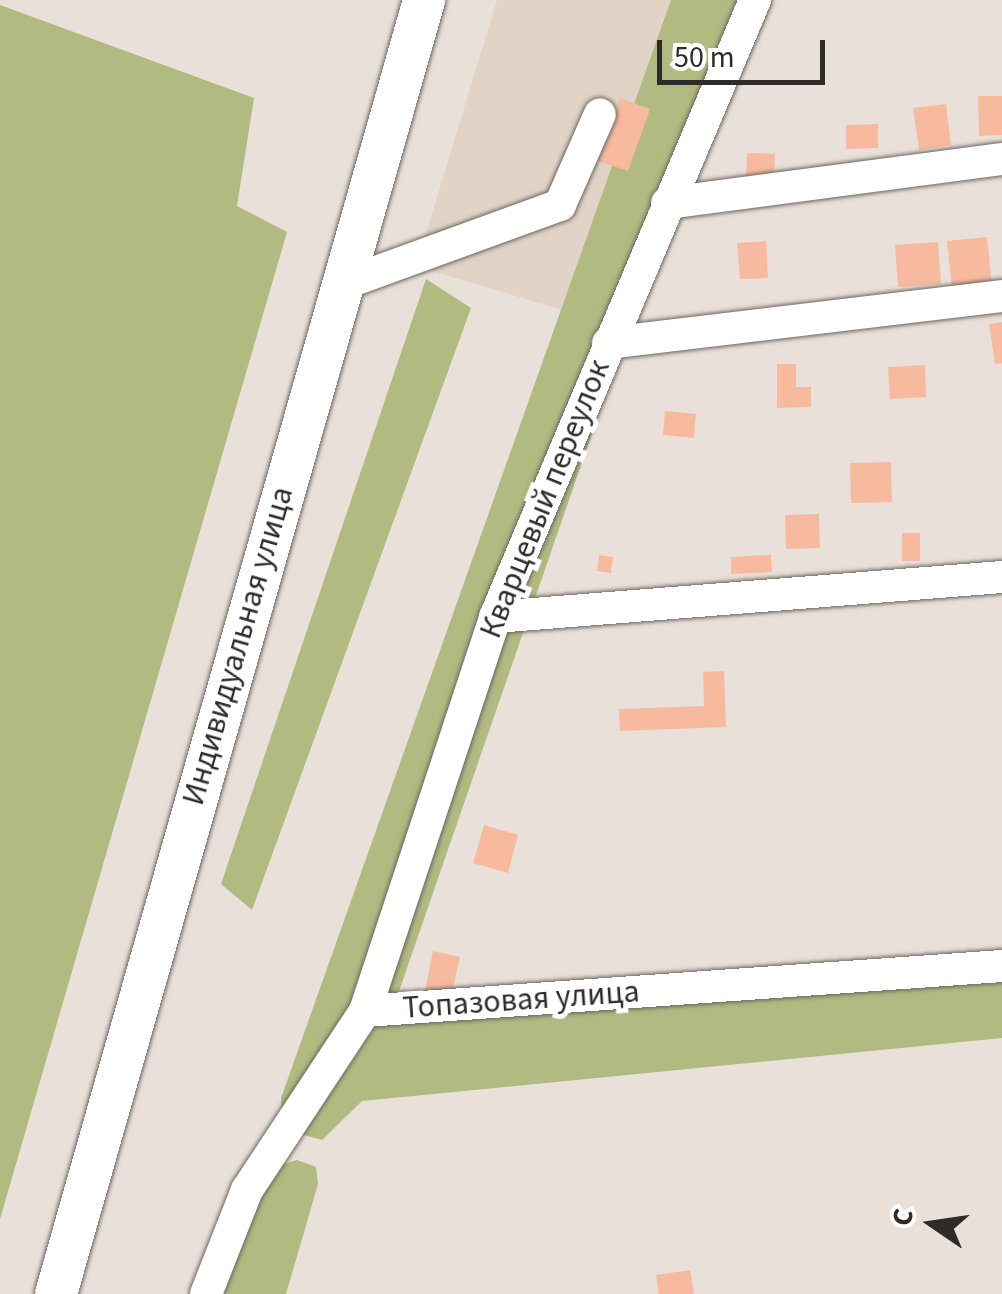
<!DOCTYPE html>
<html>
<head>
<meta charset="utf-8">
<style>
  body { margin:0 }
  #map { position:relative; width:1002px; height:1294px; overflow:hidden; background:#e9e1d9; font-family:"Source Sans 3",sans-serif }
  div>[style] { position:absolute }
  [style*='--x'] { left:calc(var(--x)*1px); top:calc(var(--y)*1px); width:calc(var(--w)*1px); rotate:calc(var(--a)*1deg) }
  .built>* { inset:0; background:#e1d4c6 }
  .green>* { inset:0; background:#b0ba81 }
  .building>* { inset:0; background:#f7ba9f }
  .roads { filter:drop-shadow(0 0 2px #6d665f) drop-shadow(0 0 2px #6d665f) }
  .minor>* { height:32px; margin:-16px; padding:0 16px; transform-origin:16px; border-radius:16px; background:#fff }
  .major>* { height:42px; margin:-21px; padding:0 21px; transform-origin:21px; border-radius:21px; background:#fff }
  span { translate:-50% -50%; white-space:nowrap; text-align:center; line-height:1.15; -webkit-text-stroke:10px #fff; paint-order:stroke }
  .street-label { font-size:32px; color:#2e2b28 }
  .north { position:absolute; left:882px; top:1174px; width:100px; height:100px; -webkit-text-stroke:8px #fff; paint-order:stroke; rotate:283deg; font-size:28px; font-weight:700; line-height:40px; text-align:center; color:#2e2b28 }
  .north::after { content:''; display:block; margin:auto; width:35px; height:45px; background:#2e2b28; clip-path:polygon(50% 0,100% 100%,50% 72%,0 100%) }
  .scale { position:absolute; left:657px; top:40px; width:168px; height:45px; box-sizing:border-box; border:5px solid #2e2b28; border-top:0; padding-left:12px; font-size:30px; line-height:35px; white-space:nowrap; color:#2e2b28; -webkit-text-stroke:8px #fff; paint-order:stroke }
</style>
</head>
<body>
<div id="map">
  <div class="built">
    <i style="clip-path:polygon(497px 0,693px 0,595px 320px,416px 266px)"></i>
  </div>
  <div class="green">
    <i style="clip-path:polygon(671px 0,742px 0,388px 1023px,1002px 979px,1002px 1038px,362px 1101px,322px 1140px,300px 1134px,283px 1125px,281px 1098px)"></i>
    <i style="clip-path:polygon(0 5px,254px 98px,237px 206px,287px 232px,0 1219px)"></i>
    <i style="clip-path:polygon(426px 279px,471px 308px,252px 910px,221px 884px)"></i>
    <i style="clip-path:polygon(297px 1160px,316px 1167px,318px 1184px,286px 1294px,224px 1294px,267px 1169px)"></i>
  </div>
  <div class="building">
    <i style="clip-path:polygon(978px 96px,1002px 96px,1002px 135px,979px 136px)"></i>
    <i style="clip-path:polygon(620px 98px,650px 109px,628px 171px,598px 161px)"></i>
    <i style="clip-path:polygon(946px 104px,951px 145px,919px 150px,913px 108px)"></i>
    <i style="clip-path:polygon(878px 124px,878px 148px,846px 149px,846px 125px)"></i>
    <i style="clip-path:polygon(747px 153px,775px 154px,774px 182px,746px 181px)"></i>
    <i style="clip-path:polygon(987px 237px,992px 285px,952px 289px,947px 241px)"></i>
    <i style="clip-path:polygon(766px 241px,768px 278px,740px 279px,737px 243px)"></i>
    <i style="clip-path:polygon(938px 242px,941px 284px,898px 287px,895px 245px)"></i>
    <i style="clip-path:polygon(1002px 322px,1002px 363px,995px 364px,989px 324px)"></i>
    <i style="clip-path:polygon(777px 364px,796px 364px,796px 387px,811px 387px,811px 407px,777px 408px)"></i>
    <i style="clip-path:polygon(925px 365px,926px 397px,890px 399px,888px 367px)"></i>
    <i style="clip-path:polygon(665px 411px,696px 414px,694px 438px,663px 435px)"></i>
    <i style="clip-path:polygon(891px 462px,892px 502px,851px 503px,850px 463px)"></i>
    <i style="clip-path:polygon(819px 514px,820px 548px,786px 549px,785px 515px)"></i>
    <i style="clip-path:polygon(902px 533px,920px 533px,920px 561px,902px 561px)"></i>
    <i style="clip-path:polygon(599px 555px,613px 557px,611px 573px,597px 571px)"></i>
    <i style="clip-path:polygon(771px 555px,772px 572px,731px 574px,731px 557px)"></i>
    <i style="clip-path:polygon(724px 671px,726px 727px,620px 731px,619px 709px,704px 706px,703px 672px)"></i>
    <i style="clip-path:polygon(484px 825px,518px 835px,508px 873px,473px 863px)"></i>
    <i style="clip-path:polygon(433px 951px,460px 957px,451px 997px,425px 991px)"></i>
    <i style="clip-path:polygon(690px 1270px,694px 1294px,659px 1294px,656px 1275px)"></i>
  </div>
  <div class="roads">
    <div class="minor">
      <i style="--x:667;--y:203;--w:338;--a:-7.5"></i>
      <i style="--x:343;--y:284;--w:231;--a:-20"></i>
      <i style="--x:560;--y:205;--w:99;--a:-66.3"></i>
      <i style="--x:608;--y:343;--w:397;--a:-6.8"></i>
      <i style="--x:495;--y:617;--w:509;--a:-4.51"></i>
      <i style="--x:365;--y:1011;--w:415;--a:-71.7"></i>
      <i style="--x:495;--y:617;--w:670;--a:-67.15"></i>
      <i style="--x:206;--y:1294;--w:112;--a:-68.5"></i>
      <i style="--x:247;--y:1190;--w:214;--a:-56.6"></i>
      <i style="--x:365;--y:1011;--w:639;--a:-4.04"></i>
    </div>
    <div class="major">
      <i style="--x:56;--y:1294;--w:1345;--a:-74.12"></i>
    </div>
  </div>
  <div class="street-label">
    <span style="left:545px;top:499px;rotate:-68deg">Кварцевый переулок</span>
    <span style="left:238px;top:646px;rotate:-74deg">Индивидуальная улица</span>
    <span style="left:521px;top:1000px;rotate:-4deg">Топазовая улица</span>
  </div>
  <div class="north">С</div>
  <div class="scale">50 m</div>
</div>
</body>
</html>
